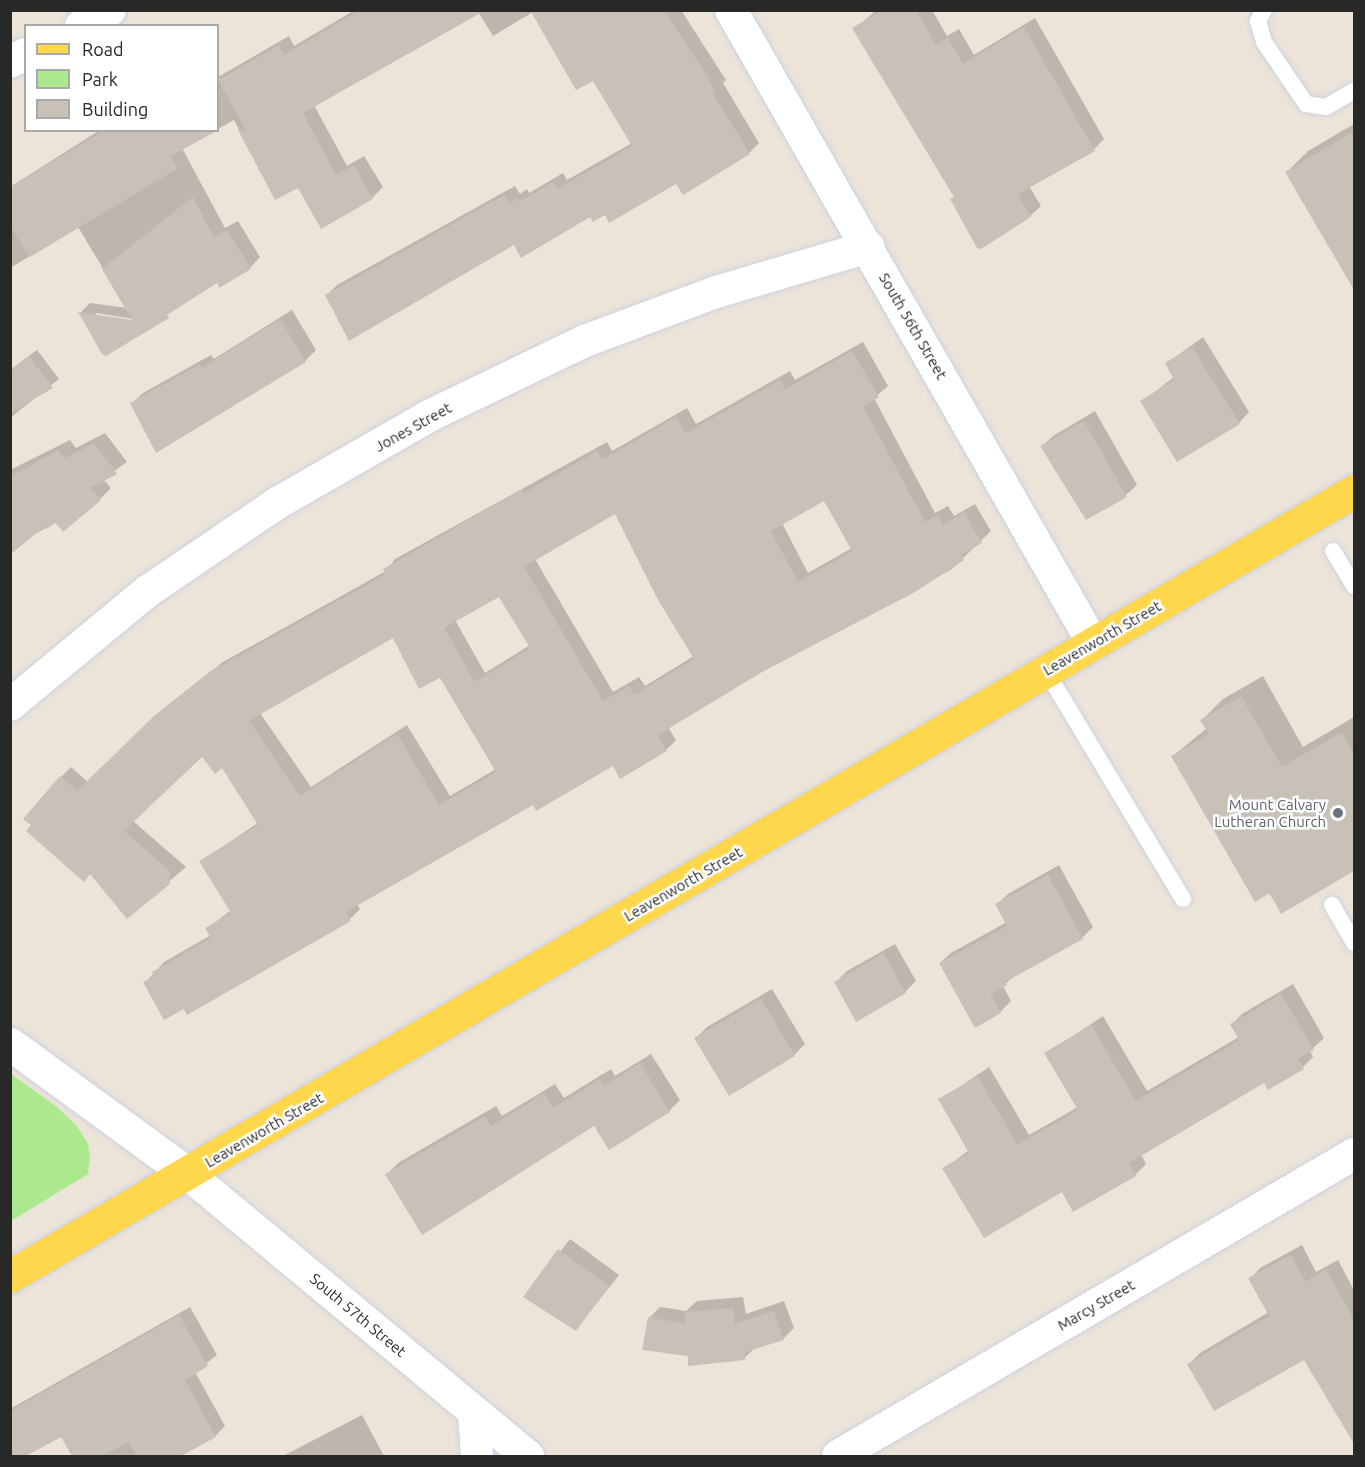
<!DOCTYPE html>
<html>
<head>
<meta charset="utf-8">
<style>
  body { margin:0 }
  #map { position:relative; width:1365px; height:1467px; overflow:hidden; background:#ece4d8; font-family:Ubuntu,sans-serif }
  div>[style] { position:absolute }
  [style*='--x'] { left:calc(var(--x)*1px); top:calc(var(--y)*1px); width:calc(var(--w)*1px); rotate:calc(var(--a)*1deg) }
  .green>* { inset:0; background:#ace98e }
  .shadow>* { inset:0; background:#0003 }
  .building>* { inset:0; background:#c7c1b8 }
  .roads { filter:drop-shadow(0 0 2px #cdd1e3) drop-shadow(0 0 2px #cdd1e3) }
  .service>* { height:16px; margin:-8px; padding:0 8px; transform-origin:8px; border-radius:8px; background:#fff }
  .minor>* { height:32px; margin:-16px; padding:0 16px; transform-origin:16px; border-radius:16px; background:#fff }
  .tertiary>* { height:33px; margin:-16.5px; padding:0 16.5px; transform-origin:16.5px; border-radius:16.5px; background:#fff }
  .primary>* { height:33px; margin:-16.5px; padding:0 16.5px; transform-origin:16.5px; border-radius:16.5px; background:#fed74c }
  .dots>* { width:16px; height:16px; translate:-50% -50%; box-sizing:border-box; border:3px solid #fff; border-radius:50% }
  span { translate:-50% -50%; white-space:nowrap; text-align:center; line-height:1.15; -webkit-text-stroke:5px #fff; paint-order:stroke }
  .street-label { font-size:15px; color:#282828 }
  .worship-label { font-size:15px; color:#5b616d }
  .right { translate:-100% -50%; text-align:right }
  .frame { position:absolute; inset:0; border:12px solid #282828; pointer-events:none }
  .legend { position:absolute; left:24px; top:24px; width:195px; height:108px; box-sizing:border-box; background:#fff; border:2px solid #a9a9a9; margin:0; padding:8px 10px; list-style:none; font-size:18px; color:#282828 }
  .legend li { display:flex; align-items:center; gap:12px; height:30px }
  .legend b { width:30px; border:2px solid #a9a9a9 }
</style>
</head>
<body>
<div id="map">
  <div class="green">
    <i style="clip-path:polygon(11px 1074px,57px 1107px,77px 1126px,88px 1144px,90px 1159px,88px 1174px,11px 1221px)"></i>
  </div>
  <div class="shadow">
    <i style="clip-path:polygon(355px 10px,465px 10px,314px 105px,347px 166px,364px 156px,383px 187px,372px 198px,322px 227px,298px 186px,275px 198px,234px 120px,218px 129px,218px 77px,289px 36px,294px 46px)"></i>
    <i style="clip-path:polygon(477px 10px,681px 10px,726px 80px,723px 83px,759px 143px,749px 153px,605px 213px,327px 295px,337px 285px,515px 186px,520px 194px,527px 189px,529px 193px,563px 173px,567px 180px,632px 143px,594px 79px,533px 12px,493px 36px)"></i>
    <i style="clip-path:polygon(877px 10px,932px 10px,947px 36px,959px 29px,974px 55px,1035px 18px,1104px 139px,1094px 149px,1029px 186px,1041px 206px,1030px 216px,952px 199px,955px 196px,854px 29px)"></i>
    <i style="clip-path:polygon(1354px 124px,1354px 287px,1287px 172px,1308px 151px)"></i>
    <i style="clip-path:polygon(evenodd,100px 130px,214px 130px,182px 148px,225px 228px,238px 221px,260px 257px,250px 268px,217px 281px,106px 354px,80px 313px,90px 303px,127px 308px,78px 227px,10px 268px,10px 187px,100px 130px,96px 313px,140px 320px,139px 323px,96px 316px,96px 313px)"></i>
    <i style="clip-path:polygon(292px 310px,316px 350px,305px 361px,132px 403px,143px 393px,211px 355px,214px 359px)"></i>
    <i style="clip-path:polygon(1203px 337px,1249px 412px,1239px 423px,1147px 398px,1174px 377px,1167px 363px)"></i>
    <i style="clip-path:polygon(evenodd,863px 342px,888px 386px,874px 398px,935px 513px,948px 506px,954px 516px,975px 504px,991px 531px,952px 569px,762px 671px,668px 727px,676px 740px,666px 750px,613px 764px,533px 803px,357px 904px,360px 909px,350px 919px,185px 1007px,145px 983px,164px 962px,211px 935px,207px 929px,231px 910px,201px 862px,259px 822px,223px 766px,202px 755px,133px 821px,186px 867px,127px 917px,61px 777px,71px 767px,88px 782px,168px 705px,223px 662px,386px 571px,395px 559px,607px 442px,612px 451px,687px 408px,696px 424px,790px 371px,795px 380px,863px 342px,825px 499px,852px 548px,808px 573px,782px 523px,825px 499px,863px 342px,615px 512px,694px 656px,645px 686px,639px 677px,613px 692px,535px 559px,615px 512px,863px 342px,500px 595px,530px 645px,485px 673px,455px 620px,500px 595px,863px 342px,394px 636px,440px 676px,496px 769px,450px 796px,407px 725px,311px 787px,260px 713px,394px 636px)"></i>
    <i style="clip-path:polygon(37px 350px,59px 379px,10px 418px,10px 370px)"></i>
    <i style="clip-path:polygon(1095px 411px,1137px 485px,1126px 495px,1086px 518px,1042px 446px,1053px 436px)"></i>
    <i style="clip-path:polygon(105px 433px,127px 462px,103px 479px,111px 488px,100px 499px,31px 536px,10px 513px,10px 470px,70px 440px,76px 448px)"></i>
    <i style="clip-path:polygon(1263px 676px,1303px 747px,1354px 717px,1354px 869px,1282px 912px,1173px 756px,1207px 728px,1202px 720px,1223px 699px)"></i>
    <i style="clip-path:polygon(1059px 865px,1093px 927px,1082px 938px,1016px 974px,1003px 986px,1011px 1001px,1000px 1012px,940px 963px,951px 953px,1007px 922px,997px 904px,1008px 894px)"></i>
    <i style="clip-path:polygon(895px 944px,916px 981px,905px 992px,836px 982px,847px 971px)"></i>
    <i style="clip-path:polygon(1293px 984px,1324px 1038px,1310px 1051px,1313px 1057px,1303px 1067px,1264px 1081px,1141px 1154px,1146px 1164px,1135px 1175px,1074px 1210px,1062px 1190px,944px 1169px,969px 1150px,940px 1100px,989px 1067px,1029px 1135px,1078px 1107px,1046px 1054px,1103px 1016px,1147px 1091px,1239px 1037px,1231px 1025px,1242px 1014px)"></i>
    <i style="clip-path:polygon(772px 989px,805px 1044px,794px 1055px,696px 1038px,707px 1027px)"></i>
    <i style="clip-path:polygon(651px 1054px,680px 1100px,669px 1111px,594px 1124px,423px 1233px,387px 1174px,398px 1163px,496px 1106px,502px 1116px,555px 1084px,564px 1098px,611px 1069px,615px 1076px)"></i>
    <i style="clip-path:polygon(570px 1239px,619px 1275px,576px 1329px,525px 1297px)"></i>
    <i style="clip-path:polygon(1302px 1245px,1316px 1272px,1338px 1260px,1354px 1290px,1354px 1420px,1346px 1426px,1305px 1358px,1189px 1364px,1200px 1353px,1269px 1312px,1250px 1279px,1260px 1268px)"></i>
    <i style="clip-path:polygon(743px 1297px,746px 1314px,784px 1301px,794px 1328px,783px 1339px,755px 1348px,744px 1358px,689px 1355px,649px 1318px,660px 1307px,686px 1311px,697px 1301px)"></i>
    <i style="clip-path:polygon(190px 1307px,217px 1355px,195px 1372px,225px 1426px,215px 1436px,178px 1456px,74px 1456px,61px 1435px,23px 1456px,10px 1456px,10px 1409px)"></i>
    <i style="clip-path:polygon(362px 1415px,384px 1456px,283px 1456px)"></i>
  </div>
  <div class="building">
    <i style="clip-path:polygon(360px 10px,486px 10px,303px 113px,336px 175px,354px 165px,373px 199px,321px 229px,298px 188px,275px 200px,238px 130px,246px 130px,218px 80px,279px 45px,284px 55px)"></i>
    <i style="clip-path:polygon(530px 10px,664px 10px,707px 76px,716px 92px,713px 94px,750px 154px,683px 195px,676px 184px,609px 223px,605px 215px,593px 222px,590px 217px,521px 258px,514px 245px,349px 341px,325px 295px,504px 195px,509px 203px,517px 198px,519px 202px,553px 182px,557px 189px,632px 146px,593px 81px,576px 90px)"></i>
    <i style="clip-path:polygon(882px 10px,916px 10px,936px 45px,948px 38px,963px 64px,1024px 27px,1095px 151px,1018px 194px,1031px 217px,981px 249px,977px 248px,950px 199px,954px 197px,852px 28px)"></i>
    <i style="clip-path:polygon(105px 130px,218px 130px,171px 156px,178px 168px,30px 257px,10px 227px,10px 187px)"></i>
    <i style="clip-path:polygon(1354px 131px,1354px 290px,1285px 172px)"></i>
    <i style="clip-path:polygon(193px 197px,214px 238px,227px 230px,251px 269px,219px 288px,217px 283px,167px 315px,169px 318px,106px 356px,102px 354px,78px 312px,132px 320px,102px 269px)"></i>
    <i style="clip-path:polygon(280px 319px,306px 362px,156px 453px,130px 403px,200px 364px,202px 368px)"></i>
    <i style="clip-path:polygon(1192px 347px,1240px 424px,1177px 462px,1140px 401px,1174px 380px,1165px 363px)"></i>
    <i style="clip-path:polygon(evenodd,852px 351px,879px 397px,863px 406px,925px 522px,938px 515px,943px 525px,964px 512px,982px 543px,961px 555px,964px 560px,915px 592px,762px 672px,658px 735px,667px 751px,620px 779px,613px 766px,536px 811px,533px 805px,346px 912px,351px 921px,187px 1015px,184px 1009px,164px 1020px,143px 982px,154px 976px,152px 972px,211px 938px,205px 928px,231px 913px,199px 861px,258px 825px,222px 768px,215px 774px,202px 757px,124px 831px,170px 871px,170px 884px,127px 919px,90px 874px,84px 882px,26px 831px,31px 825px,23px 819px,60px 776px,77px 791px,155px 715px,211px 671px,386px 574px,383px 569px,522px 489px,524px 493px,597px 451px,602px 460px,676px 417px,686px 433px,780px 380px,785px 389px,852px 351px,824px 501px,852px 551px,798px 582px,771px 531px,824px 501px,852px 351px,615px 514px,657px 598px,694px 659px,634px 695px,629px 686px,603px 701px,524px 567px,615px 514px,852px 351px,499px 597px,530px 648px,475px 682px,444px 628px,499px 597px,852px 351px,393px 638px,419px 689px,440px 678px,496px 772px,439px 805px,397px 734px,300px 796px,249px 721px,393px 638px)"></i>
    <i style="clip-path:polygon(29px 356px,53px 388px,10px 413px,10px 370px)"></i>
    <i style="clip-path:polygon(1084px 421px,1127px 497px,1086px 520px,1040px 446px)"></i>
    <i style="clip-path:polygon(94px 443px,117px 474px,90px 488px,101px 500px,63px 532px,55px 522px,47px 529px,45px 526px,10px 555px,10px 477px,58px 450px,65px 458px)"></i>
    <i style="clip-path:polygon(1241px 696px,1282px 767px,1342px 732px,1354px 754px,1354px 871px,1281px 914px,1270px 893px,1255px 902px,1171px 756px,1209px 734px,1200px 720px)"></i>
    <i style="clip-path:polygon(1048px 875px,1083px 939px,1005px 982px,1007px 985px,991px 994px,1001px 1013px,975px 1028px,939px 963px,1007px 926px,995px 904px)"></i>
    <i style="clip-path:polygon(883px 953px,906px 993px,856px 1022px,834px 982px)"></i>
    <i style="clip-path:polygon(1281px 994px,1314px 1050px,1298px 1059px,1304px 1069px,1268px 1090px,1264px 1083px,1129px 1163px,1136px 1176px,1073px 1212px,1062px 1192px,984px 1238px,942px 1168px,969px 1153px,938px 1099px,978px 1076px,1017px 1145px,1078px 1110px,1044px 1053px,1091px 1025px,1136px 1101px,1239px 1040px,1230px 1024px)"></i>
    <i style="clip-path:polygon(761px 999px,795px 1056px,729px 1096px,694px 1038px)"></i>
    <i style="clip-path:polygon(640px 1063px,670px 1112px,609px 1150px,594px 1126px,422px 1235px,385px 1174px,485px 1116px,491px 1126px,544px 1093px,553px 1108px,600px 1079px,604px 1086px)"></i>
    <i style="clip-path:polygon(558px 1249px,609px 1286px,576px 1331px,523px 1297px)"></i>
    <i style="clip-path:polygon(1291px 1255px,1305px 1282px,1326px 1269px,1354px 1320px,1354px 1444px,1304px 1360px,1214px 1411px,1187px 1364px,1269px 1316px,1248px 1278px)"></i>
    <i style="clip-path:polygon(733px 1308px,735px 1324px,774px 1311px,784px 1340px,745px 1352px,745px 1360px,688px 1366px,688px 1356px,642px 1350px,648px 1317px,686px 1324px,684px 1312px)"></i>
    <i style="clip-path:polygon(179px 1315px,208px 1366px,185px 1380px,216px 1437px,181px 1456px,137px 1456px,128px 1442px,102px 1456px,72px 1456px,61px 1437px,26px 1456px,10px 1456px,10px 1411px)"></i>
  </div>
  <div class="roads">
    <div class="service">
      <i style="--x:1264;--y:10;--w:13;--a:119"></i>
      <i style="--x:1258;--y:21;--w:22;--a:74"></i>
      <i style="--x:1264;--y:42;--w:75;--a:55.9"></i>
      <i style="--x:1306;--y:104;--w:20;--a:9"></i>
      <i style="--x:1326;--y:107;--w:32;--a:-30"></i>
      <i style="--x:1333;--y:551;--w:41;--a:59"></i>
      <i style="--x:1046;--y:671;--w:266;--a:59"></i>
      <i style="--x:1332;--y:905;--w:44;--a:59.9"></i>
    </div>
    <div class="minor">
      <i style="--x:731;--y:10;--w:729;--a:60.24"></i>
      <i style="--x:81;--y:26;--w:33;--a:-29"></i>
      <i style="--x:10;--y:62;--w:18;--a:-27"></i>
      <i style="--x:10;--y:705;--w:179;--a:-39.6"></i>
      <i style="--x:148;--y:591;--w:155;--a:-34.2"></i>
      <i style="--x:276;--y:504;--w:177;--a:-29.9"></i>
      <i style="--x:429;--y:416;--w:173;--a:-25.7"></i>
      <i style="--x:585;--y:341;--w:140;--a:-20.5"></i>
      <i style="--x:716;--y:292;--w:159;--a:-16.5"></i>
      <i style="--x:188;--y:1174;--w:442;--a:39.7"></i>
      <i style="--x:474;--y:1412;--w:44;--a:86.1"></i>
      <i style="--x:838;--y:1456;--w:598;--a:-30.34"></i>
    </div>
    <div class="tertiary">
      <i style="--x:10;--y:1044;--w:220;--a:36.1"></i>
    </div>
    <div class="primary">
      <i style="--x:10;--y:1276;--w:1556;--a:-30.29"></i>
    </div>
  </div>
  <div class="dots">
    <i style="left:1338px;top:813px;background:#6b7280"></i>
  </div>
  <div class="street-label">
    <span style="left:913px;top:326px;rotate:60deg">South 56th Street</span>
    <span style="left:413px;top:427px;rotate:-29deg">Jones Street</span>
    <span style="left:1102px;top:638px;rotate:-30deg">Leavenworth Street</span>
    <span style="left:683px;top:884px;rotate:-30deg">Leavenworth Street</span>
    <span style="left:264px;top:1130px;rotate:-30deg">Leavenworth Street</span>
    <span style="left:1096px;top:1305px;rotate:-30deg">Marcy Street</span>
    <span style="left:358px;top:1315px;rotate:40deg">South 57th Street</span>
  </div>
  <div class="worship-label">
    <span class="right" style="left:1326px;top:813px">Mount Calvary<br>Lutheran Church</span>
  </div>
  <div class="frame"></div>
  <ul class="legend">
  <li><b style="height:8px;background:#fed74c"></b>Road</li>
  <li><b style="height:16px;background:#ace98e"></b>Park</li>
  <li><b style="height:16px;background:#c7c1b8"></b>Building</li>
  </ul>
</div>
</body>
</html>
